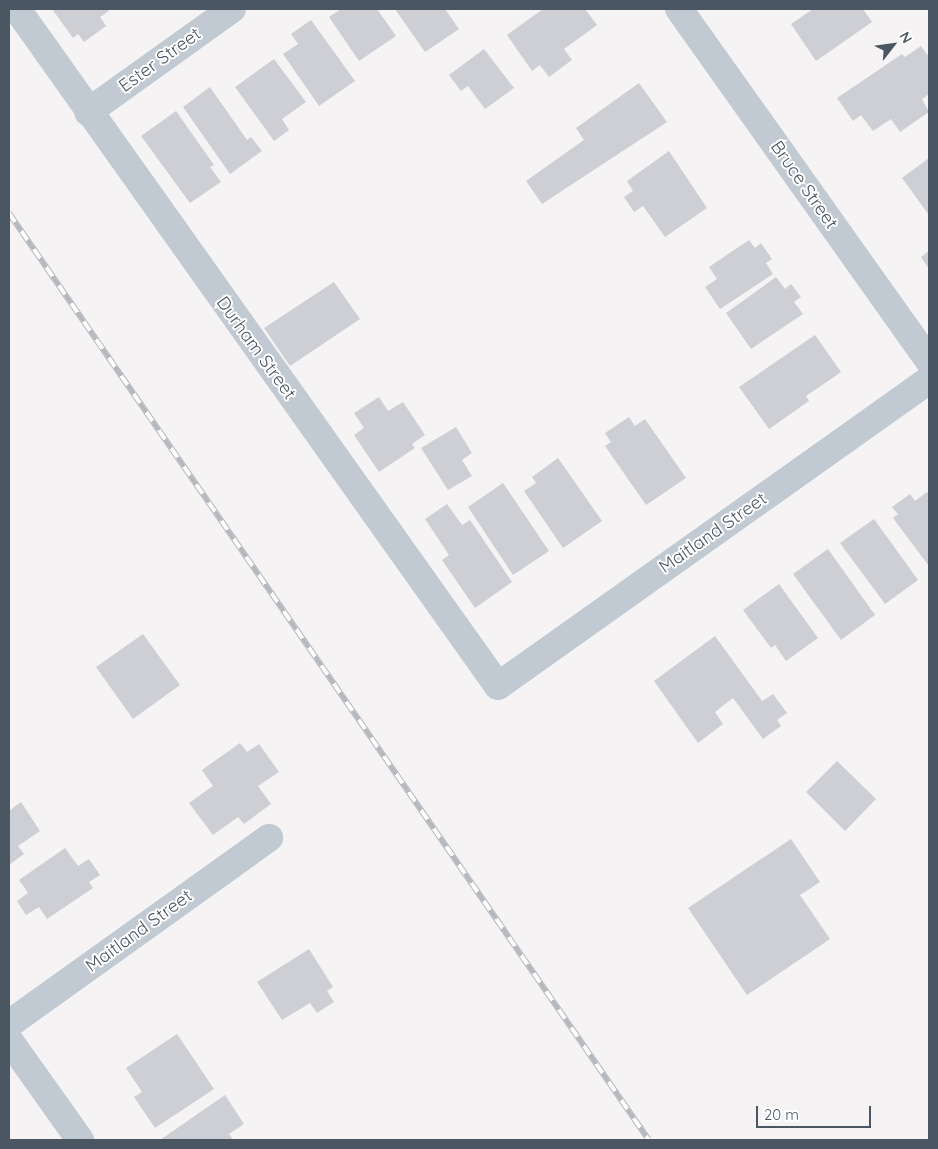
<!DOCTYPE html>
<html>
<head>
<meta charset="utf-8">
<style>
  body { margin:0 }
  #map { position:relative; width:938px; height:1149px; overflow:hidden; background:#f5f3f3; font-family:Quicksand,sans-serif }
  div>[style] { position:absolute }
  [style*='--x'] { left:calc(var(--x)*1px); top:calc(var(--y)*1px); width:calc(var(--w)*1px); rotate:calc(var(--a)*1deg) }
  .building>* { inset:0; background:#cdcfd5 }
  .minor>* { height:28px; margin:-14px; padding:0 14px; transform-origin:14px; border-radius:14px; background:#c1cad2 }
  .rail>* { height:5.5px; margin-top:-2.75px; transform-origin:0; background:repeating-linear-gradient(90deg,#fff 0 11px,#b5b8bd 0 22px); box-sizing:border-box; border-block:1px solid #b5b8bd }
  span { translate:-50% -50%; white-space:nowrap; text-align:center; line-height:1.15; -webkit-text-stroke:4px #fff; paint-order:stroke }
  .street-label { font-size:18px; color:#4a5661 }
  .frame { position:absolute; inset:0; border:10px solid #4a5661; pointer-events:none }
  .north { position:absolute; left:868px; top:20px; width:50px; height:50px; -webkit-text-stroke:4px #fff; paint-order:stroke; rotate:60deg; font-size:14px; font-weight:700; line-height:20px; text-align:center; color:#4a5661 }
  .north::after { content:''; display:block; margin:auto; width:18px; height:22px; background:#4a5661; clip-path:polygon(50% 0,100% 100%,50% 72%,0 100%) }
  .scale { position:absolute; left:756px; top:1106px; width:115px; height:22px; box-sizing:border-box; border:2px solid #4a5661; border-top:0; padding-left:6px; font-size:15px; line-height:18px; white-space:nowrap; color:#4a5661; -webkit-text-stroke:4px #fff; paint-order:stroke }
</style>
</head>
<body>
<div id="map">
  <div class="building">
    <i style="clip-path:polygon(52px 9px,108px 9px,109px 11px,100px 17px,106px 26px,84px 42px,78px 34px,73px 38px)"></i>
    <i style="clip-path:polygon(341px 9px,377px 9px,396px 36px,359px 61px,329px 17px)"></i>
    <i style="clip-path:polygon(395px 9px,445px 9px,459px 29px,425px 52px)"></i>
    <i style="clip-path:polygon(543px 9px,585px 9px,597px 25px,564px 49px,572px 60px,549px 77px,540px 65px,532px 71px,507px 35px)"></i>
    <i style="clip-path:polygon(813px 9px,863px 9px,872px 22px,816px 61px,791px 24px)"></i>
    <i style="clip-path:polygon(311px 20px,355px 81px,319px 106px,283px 54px,298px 44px,291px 34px)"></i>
    <i style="clip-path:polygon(921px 46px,929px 57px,929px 94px,922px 99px,929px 112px,900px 132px,891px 119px,873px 131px,861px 115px,853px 121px,837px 98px,902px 54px,905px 57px)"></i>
    <i style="clip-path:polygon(484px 49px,514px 88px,485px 109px,468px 86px,461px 91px,449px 75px)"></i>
    <i style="clip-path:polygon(274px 59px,306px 102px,282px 119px,289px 130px,274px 141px,235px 87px)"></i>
    <i style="clip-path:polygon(639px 83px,667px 122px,542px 204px,526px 181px,584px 140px,576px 128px)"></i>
    <i style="clip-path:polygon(210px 87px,247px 140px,251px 137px,262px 151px,230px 174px,183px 107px)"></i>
    <i style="clip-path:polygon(176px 111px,214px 165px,210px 167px,221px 182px,190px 203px,141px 136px)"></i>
    <i style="clip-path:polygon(669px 151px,707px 208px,665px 237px,643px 206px,634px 212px,624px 197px,633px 191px,627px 181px)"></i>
    <i style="clip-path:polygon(929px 158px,929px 215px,902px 178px)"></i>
    <i style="clip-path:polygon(749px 240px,755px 248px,761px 243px,772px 259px,766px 263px,773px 274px,720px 309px,705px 287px,717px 279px,709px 267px)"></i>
    <i style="clip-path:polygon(929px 251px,929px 269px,921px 257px)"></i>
    <i style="clip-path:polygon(776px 277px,785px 289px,791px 284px,801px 297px,794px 302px,803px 314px,751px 349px,726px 313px)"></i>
    <i style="clip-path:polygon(334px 282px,360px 319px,290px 366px,264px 328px)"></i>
    <i style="clip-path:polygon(815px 335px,841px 372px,806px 396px,809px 401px,769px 429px,739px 387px)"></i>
    <i style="clip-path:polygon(379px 397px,388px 411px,403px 402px,425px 435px,412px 444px,415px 448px,379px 472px,354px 435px,364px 428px,354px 413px)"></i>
    <i style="clip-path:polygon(629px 417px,635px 426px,645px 419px,686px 478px,646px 505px,605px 446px,611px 442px,605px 433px)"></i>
    <i style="clip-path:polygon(456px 427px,472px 453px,462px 460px,472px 476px,448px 490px,421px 448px)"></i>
    <i style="clip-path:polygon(558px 458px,602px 521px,563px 548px,524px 491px,536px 483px,532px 477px)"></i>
    <i style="clip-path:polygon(503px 483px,549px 551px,513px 575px,468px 507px)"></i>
    <i style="clip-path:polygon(927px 492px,929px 495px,929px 566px,893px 518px,898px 514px,892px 507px,910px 494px,915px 501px)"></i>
    <i style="clip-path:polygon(447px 504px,462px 525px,470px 520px,512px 582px,475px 608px,442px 560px,449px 555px,425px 519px)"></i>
    <i style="clip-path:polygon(874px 519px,918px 580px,885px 604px,840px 543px)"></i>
    <i style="clip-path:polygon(828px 549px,875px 615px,841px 640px,793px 574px)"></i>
    <i style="clip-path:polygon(779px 584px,818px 638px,786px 661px,775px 645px,771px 648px,743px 610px)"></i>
    <i style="clip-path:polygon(143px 634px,180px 685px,133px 719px,96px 667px)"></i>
    <i style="clip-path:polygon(715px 636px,762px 701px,773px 694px,787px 713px,777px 720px,781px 726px,763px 739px,733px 698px,715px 712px,723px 724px,698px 743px,654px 681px)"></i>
    <i style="clip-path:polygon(240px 743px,247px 752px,259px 744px,279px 772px,258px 786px,271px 804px,244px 824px,238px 817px,213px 835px,189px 803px,213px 786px,202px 770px)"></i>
    <i style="clip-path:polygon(837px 761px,876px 799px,845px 831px,806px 792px)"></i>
    <i style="clip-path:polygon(21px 802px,40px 831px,18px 846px,24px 854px,9px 865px,9px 811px)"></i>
    <i style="clip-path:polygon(791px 839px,820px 882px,800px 895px,830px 939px,747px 995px,688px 908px)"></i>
    <i style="clip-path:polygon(65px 848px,78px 866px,89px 859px,100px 875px,89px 882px,93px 888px,47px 919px,39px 907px,26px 915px,17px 901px,28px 893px,19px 880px)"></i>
    <i style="clip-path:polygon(309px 949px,333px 987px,327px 991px,334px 1002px,317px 1013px,310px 1003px,282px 1020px,257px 982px)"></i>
    <i style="clip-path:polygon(177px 1034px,214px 1089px,155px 1128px,134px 1097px,142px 1092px,126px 1068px)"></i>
    <i style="clip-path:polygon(225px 1095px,244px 1124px,229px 1134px,233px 1140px,160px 1140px)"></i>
  </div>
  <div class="minor">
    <i style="--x:17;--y:9;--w:830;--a:54.61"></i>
    <i style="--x:498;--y:686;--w:529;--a:-35.37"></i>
    <i style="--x:679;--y:9;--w:432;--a:54.6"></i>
    <i style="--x:88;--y:112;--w:177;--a:-35.6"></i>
    <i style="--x:9;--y:1024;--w:320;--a:-35.6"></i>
    <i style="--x:9;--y:1040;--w:123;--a:54.6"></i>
  </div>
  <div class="rail">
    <i style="--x:9;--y:213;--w:1126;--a:55.38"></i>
  </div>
  <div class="street-label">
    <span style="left:160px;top:60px;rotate:-36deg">Ester Street</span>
    <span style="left:804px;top:185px;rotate:55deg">Bruce Street</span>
    <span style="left:256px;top:348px;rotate:54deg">Durham Street</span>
    <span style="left:713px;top:533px;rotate:-35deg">Maitland Street</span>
    <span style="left:139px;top:931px;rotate:-36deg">Maitland Street</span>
  </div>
  <div class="frame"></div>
  <div class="north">N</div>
  <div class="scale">20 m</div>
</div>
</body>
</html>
